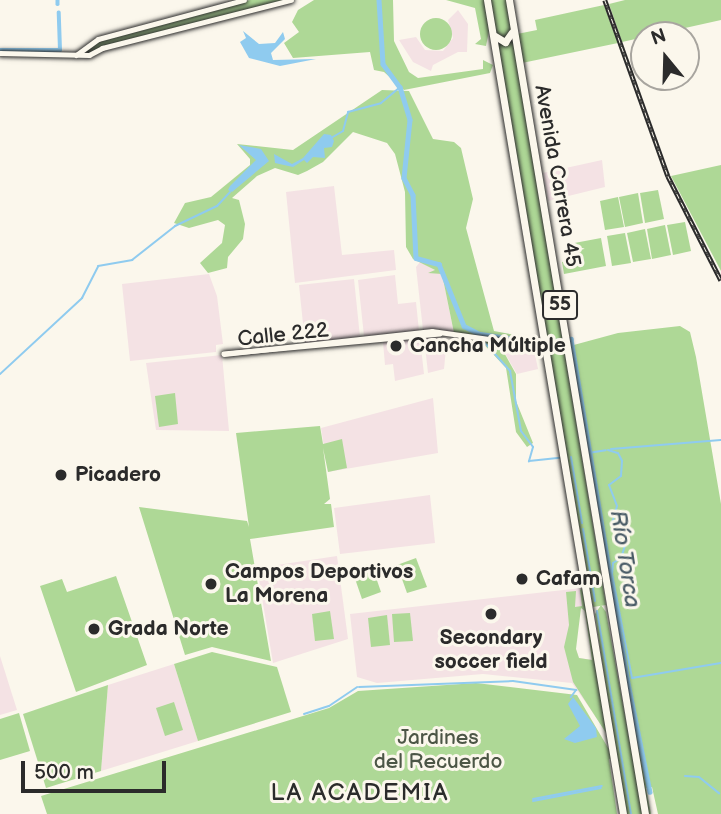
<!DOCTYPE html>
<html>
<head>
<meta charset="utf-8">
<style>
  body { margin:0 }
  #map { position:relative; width:721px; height:814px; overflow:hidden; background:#fbf7ec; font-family:"Balsamiq Sans",sans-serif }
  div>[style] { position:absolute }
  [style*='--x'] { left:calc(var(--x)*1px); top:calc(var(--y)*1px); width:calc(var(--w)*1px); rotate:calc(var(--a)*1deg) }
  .built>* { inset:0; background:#f4e2e4 }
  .green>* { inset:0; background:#aed896 }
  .round { border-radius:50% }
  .water>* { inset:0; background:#8fcbef }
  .stream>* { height:2px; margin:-1px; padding:0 1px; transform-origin:1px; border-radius:1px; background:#8fcbef }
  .canal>* { height:3.5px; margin:-1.75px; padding:0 1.75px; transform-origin:1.75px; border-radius:1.75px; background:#8fcbef }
  .river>* { height:4.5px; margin:-2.25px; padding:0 2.25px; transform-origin:2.25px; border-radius:2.25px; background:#8fcbef }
  .roads { filter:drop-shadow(0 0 2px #2b2b2b) drop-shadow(0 0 2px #2b2b2b) }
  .tertiary>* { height:4.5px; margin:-2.25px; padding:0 2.25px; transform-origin:2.25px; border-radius:2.25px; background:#fbf7ec }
  .secondary>* { height:5px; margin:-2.5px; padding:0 2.5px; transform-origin:2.5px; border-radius:2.5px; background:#fbf7ec }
  .trunk>* { height:7px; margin:-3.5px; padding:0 3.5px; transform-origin:3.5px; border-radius:3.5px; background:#fbf7ec }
  .rail>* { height:4.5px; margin-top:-2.25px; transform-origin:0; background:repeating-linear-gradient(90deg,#fbf7ec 0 5px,#2b2b2b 0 10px); box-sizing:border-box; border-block:2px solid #2b2b2b }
  .dots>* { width:19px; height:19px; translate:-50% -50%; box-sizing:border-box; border:4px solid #fbf7ec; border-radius:50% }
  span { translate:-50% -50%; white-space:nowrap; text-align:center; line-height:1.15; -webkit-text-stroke:6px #fbf7ec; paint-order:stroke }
  .shield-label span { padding:2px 5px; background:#fbf7ec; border:2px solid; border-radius:5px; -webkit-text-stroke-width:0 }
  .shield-label { font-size:19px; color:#2b2b2b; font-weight:700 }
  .street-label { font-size:21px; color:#2b2b2b }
  .poi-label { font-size:21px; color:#2b2b2b; font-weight:700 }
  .left { translate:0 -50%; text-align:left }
  .park-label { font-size:21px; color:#4c5646 }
  .water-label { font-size:23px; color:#495b66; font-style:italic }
  .quarter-label { font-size:24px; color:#2b2b2b; letter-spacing:2px }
  .north { position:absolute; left:630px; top:21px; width:70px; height:70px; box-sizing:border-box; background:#fbf7ec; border:2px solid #a8a59f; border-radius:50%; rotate:341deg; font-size:19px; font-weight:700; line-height:28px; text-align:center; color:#2b2b2b }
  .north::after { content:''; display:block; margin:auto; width:24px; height:32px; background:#2b2b2b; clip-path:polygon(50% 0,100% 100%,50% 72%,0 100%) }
  .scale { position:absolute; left:21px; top:761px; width:145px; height:32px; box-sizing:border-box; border:4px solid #2b2b2b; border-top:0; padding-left:9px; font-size:21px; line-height:24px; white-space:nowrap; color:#2b2b2b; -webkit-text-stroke:5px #fbf7ec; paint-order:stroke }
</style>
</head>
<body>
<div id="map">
  <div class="built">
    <i style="clip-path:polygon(458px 10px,468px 24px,467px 52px,458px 52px,433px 65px,431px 71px,413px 62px,399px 40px,416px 37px,425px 50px,443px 51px,453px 38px,448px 20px)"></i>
    <i style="clip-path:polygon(602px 160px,605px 187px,548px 201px,543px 173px)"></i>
    <i style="clip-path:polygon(334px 186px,342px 255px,394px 250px,396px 270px,295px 283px,286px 192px)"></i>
    <i style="clip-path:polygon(420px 262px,442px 274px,454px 333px,423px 330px,416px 267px)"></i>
    <i style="clip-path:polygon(209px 274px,217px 296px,223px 344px,216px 345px,216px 352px,130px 361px,122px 284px)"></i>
    <i style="clip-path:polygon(395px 275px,398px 304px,416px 302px,419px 331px,364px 336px,358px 280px)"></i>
    <i style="clip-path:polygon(354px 279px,360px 337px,305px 343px,299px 285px)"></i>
    <i style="clip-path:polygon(424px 337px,447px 338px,444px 369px,428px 373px)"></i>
    <i style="clip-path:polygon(420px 338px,424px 374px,395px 381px,393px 364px,385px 365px,383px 342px)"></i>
    <i style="clip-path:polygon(500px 345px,534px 350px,538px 369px,517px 374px)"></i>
    <i style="clip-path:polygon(222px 355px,229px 431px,156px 430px,146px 363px)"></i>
    <i style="clip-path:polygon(433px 398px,438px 453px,328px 472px,321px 428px)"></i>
    <i style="clip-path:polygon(430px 495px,435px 543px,340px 554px,334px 508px)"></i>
    <i style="clip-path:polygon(337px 556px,348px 639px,273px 663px,257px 568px)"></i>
    <i style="clip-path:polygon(581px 588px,583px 606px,575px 608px,576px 649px,579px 658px,594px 660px,609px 736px,572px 683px,483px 674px,377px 683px,357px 677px,350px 614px)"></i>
    <i style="clip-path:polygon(0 656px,17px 710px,0 715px)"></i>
    <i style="clip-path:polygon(174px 664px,198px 741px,101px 771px,108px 685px)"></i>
  </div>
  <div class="green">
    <i style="clip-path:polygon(250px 0,285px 0,89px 54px,83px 51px,92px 43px)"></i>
    <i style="clip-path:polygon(314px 0,393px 0,394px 41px,409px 72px,418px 78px,483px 69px,483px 60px,493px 65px,490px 73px,404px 90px,384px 72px,374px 70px,370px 52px,293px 58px,284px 43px,299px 32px,292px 22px,298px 10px)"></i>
    <i style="clip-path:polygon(446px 0,484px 0,489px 31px,486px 46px,475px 44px,481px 39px,475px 8px)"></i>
    <i style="clip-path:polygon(489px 0,507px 0,606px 605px,593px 607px)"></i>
    <i style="clip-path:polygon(625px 0,721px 0,721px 20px,622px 42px,609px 4px)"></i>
    <i style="clip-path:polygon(604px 5px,618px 43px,522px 63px,517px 34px,537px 30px,535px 20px)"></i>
    <i class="round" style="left:420px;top:18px;width:32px;height:32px"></i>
    <i style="clip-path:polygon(382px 90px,409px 91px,433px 139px,454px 142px,461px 148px,473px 199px,466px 228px,494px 331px,541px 340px,541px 345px,497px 340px,516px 374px,516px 401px,533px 443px,527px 447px,516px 432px,506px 368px,477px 337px,454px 333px,442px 274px,428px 273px,435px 270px,413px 259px,406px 247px,405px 192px,395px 154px,387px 143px,353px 132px,323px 162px,307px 171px,298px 175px,275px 168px,257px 176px,232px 198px,239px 200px,245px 224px,243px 239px,228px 257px,227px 268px,208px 273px,200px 263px,222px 243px,225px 225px,218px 220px,189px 228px,174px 223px,185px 203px,211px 197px,250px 165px,250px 159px,237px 144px,293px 150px)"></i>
    <i style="clip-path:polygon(721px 165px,721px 271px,671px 176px)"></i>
    <i style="clip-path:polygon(658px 190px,664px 219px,645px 223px,640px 193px)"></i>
    <i style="clip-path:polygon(638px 193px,643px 223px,625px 227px,619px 197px)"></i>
    <i style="clip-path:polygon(618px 197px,624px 227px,605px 230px,600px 201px)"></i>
    <i style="clip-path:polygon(685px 222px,691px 251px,673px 255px,667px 225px)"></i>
    <i style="clip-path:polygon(665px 225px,671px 255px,652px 259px,647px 229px)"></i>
    <i style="clip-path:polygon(645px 229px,651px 259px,633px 262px,627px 233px)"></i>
    <i style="clip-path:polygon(625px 233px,631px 263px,612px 266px,607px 236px)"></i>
    <i style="clip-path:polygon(601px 238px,606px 266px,564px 274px,562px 262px,572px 260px,569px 244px)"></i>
    <i style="clip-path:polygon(680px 326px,690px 332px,696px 357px,721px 504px,721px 814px,658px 814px,652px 787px,646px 788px,651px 814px,646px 814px,570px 346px,618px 333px)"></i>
    <i style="clip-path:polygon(175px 393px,178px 424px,159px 427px,155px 396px)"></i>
    <i style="clip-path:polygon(320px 426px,323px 444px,342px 439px,347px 468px,328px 472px,323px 448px,330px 499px,324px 504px,331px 504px,334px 527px,250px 539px,271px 661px,212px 647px,185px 655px,139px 507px,247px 521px,249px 527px,236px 433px)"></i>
    <i style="clip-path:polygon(416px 558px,427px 587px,407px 593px,397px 565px)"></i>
    <i style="clip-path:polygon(371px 563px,381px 592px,362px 599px,352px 570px)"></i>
    <i style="clip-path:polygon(116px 576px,147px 665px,76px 692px,40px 586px,62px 579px,67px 592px)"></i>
    <i style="clip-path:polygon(evenodd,586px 587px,606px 733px,573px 682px,564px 647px,569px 625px,566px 592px,576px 591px,575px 607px,582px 606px,580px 590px,586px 587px,581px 608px,585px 611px,592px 660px,579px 658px,576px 649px,581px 608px)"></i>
    <i style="clip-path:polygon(601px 605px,606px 612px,643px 814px,625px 814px,595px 614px)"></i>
    <i style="clip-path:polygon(330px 611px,334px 639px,315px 641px,312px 614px)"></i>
    <i style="clip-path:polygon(410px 613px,413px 641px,394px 642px,392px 614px)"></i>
    <i style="clip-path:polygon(387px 615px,390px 645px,371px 647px,368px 618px)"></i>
    <i style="clip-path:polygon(212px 652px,277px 667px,291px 712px,198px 741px,174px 664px)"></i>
    <i style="clip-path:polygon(476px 683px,577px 695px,614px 758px,609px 759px,617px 814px,47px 814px,41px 796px,329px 708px,358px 691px)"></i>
    <i style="clip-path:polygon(108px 685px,101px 771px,46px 788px,23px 714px)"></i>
    <i style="clip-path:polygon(174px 702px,183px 730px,165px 736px,156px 708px)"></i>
    <i style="clip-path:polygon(19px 713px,30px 751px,0 760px,0 719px)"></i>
  </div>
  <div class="water">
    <i style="clip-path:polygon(243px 31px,259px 44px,275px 43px,283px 32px,285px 39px,271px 53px,273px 60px,316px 59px,280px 66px,249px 58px,240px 42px,246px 38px)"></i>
    <i style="clip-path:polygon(324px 134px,331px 135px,334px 141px,332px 147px,324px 148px,325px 158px,313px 157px,307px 163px,304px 160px,293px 167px,275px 163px,274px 154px,292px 164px,303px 158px)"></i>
    <i style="clip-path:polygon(239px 145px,261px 149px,269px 161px,232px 192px,228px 190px,230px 186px,256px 160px)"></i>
    <i style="clip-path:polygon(573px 697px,596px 728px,597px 737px,575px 743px,564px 739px,580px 726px,568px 704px)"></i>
  </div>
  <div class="stream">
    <i style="--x:331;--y:138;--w:14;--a:-30"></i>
    <i style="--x:343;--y:131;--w:20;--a:-75"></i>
    <i style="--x:348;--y:112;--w:34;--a:-15"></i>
    <i style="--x:381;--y:103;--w:25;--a:-40"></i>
    <i style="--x:485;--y:343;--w:38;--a:48"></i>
    <i style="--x:510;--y:371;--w:61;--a:79.6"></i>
    <i style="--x:521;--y:431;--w:20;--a:53"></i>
    <i style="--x:533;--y:447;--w:15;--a:106"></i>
    <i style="--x:529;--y:461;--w:31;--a:-6"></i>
    <i style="--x:0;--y:374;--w:112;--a:-42.8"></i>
    <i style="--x:82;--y:298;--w:36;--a:-63"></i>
    <i style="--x:98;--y:266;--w:35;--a:-10"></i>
    <i style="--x:132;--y:260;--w:55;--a:-38.3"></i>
    <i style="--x:175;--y:226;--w:47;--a:-25.5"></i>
    <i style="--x:217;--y:206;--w:19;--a:-47"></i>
    <i style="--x:611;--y:449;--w:110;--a:-4.7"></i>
    <i style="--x:608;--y:450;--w:10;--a:17"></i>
    <i style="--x:618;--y:453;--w:9;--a:63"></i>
    <i style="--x:622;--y:461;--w:15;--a:94"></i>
    <i style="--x:621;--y:476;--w:15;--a:143"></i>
    <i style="--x:609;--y:485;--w:22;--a:69"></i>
    <i style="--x:617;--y:506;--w:18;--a:106"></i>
    <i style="--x:612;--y:523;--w:24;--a:54"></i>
    <i style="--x:626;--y:542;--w:17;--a:107"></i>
    <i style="--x:621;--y:558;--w:9;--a:148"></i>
    <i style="--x:613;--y:563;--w:11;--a:95"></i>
    <i style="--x:612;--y:574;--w:106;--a:79.1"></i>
    <i style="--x:632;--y:678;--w:90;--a:-9.6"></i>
    <i style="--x:588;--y:453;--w:18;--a:-9"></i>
    <i style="--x:571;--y:457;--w:67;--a:80.5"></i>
    <i style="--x:583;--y:529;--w:73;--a:80.5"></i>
    <i style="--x:597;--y:611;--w:206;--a:80.5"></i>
    <i style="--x:359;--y:687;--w:154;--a:-2.2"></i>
    <i style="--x:513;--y:681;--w:64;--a:8.1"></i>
    <i style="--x:576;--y:690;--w:9;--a:126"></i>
    <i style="--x:304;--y:714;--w:26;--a:-18"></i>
    <i style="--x:329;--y:706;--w:34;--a:-34"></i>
    <i style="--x:685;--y:776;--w:14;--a:4"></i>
    <i style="--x:699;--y:777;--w:26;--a:39"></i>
    <i style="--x:533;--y:799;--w:70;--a:-10.7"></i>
    <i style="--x:533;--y:801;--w:69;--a:-10.8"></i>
  </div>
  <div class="canal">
    <i style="--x:58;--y:0;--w:4;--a:90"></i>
    <i style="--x:0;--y:50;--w:60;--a:0"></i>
    <i style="--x:60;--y:50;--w:37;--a:-92"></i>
  </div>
  <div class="river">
    <i style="--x:379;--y:0;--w:64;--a:86.4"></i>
    <i style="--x:383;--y:64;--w:29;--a:54"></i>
    <i style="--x:400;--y:87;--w:34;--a:73"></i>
    <i style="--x:410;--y:120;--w:58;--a:95.9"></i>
    <i style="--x:404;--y:178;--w:19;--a:62"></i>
    <i style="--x:413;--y:195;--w:63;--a:87.3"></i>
    <i style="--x:416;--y:258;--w:24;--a:15"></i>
    <i style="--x:439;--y:264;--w:67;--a:68"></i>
    <i style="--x:464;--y:326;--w:18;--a:27"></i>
    <i style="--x:480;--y:334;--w:62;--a:8.4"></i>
    <i style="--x:541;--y:343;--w:30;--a:-8"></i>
    <i style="--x:571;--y:339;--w:344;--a:80.6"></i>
    <i style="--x:627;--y:678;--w:116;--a:78.6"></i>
  </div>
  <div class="roads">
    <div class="tertiary">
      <i style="--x:0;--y:53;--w:89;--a:1.3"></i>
      <i style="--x:440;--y:334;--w:217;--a:174.7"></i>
      <i style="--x:224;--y:354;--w:209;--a:-6.3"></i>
      <i style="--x:432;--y:331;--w:115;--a:8"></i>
    </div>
    <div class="secondary">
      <i style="--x:76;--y:55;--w:27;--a:-36"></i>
      <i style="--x:98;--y:39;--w:151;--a:-15"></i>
      <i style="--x:89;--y:55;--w:15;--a:-28"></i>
      <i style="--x:102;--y:48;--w:195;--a:-14.3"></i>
    </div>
    <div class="trunk">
      <i style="--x:487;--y:0;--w:825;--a:80.51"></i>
      <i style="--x:509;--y:0;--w:825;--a:80.51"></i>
      <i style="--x:495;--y:36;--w:12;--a:31"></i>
      <i style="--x:505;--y:42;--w:12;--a:-55"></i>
    </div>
  </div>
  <div class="rail">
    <i style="--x:605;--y:0;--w:187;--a:70.3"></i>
    <i style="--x:668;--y:176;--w:117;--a:63"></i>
  </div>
  <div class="dots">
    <i style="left:396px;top:346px;background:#2b2b2b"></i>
    <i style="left:61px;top:475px;background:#2b2b2b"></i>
    <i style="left:522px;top:579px;background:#2b2b2b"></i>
    <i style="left:211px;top:584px;background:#2b2b2b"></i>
    <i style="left:491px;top:614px;background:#2b2b2b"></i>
    <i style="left:94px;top:629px;background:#2b2b2b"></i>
  </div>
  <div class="shield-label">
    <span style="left:560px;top:305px">55</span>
  </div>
  <div class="street-label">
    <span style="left:557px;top:176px;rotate:80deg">Avenida Carrera 45</span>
    <span style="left:283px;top:335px;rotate:-6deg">Calle 222</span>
  </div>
  <div class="poi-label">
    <span class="left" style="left:410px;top:346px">Cancha Múltiple</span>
    <span class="left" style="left:75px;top:475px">Picadero</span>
    <span class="left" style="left:225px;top:584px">Campos Deportivos<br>La Morena</span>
    <span class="left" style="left:536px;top:579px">Cafam</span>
    <span class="left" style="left:108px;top:629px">Grada Norte</span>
    <span style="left:491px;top:650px">Secondary<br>soccer field</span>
  </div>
  <div class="park-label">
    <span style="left:438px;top:750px">Jardines<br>del Recuerdo</span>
  </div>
  <div class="water-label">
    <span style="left:625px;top:559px;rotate:81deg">Río Torca</span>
  </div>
  <div class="quarter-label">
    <span style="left:360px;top:793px">LA ACADEMIA</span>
  </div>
  <div class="north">N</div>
  <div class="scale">500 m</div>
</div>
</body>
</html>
